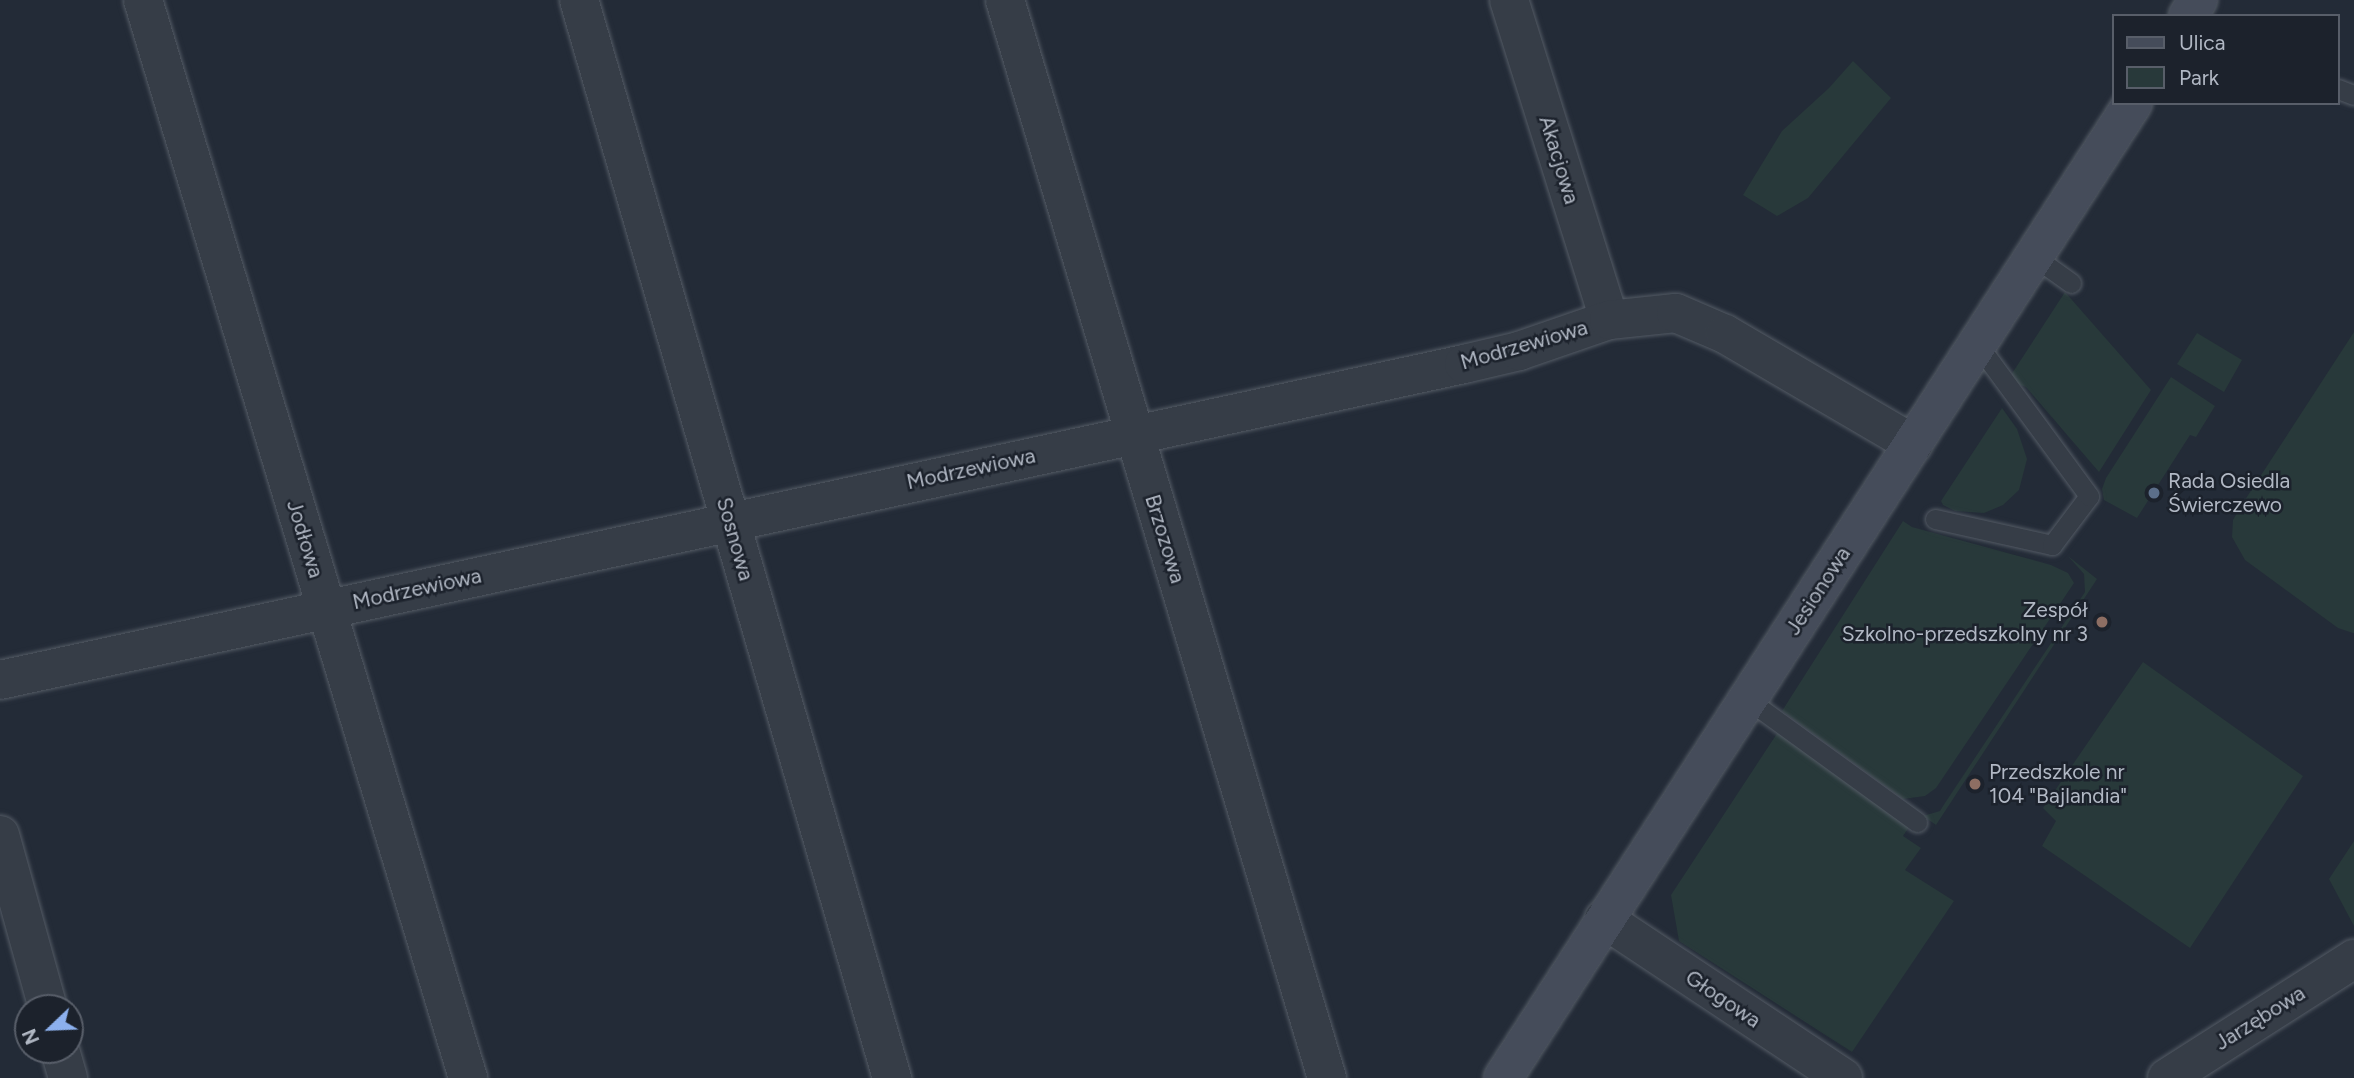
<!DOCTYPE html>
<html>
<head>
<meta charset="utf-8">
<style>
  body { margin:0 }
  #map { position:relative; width:2354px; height:1078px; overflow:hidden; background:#232b37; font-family:Figtree,sans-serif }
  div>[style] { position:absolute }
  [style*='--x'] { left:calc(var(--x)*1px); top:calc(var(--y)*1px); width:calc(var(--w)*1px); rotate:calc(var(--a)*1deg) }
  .green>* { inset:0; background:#28393a }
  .roads { filter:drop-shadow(0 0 2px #545b65) drop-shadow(0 0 2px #545b65) }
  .lane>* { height:19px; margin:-9.5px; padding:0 9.5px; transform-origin:9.5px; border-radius:9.5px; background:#363d47 }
  .street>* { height:38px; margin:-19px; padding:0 19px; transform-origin:19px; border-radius:19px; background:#363d47 }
  .secondary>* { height:38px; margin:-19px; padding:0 19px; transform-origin:19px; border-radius:19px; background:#454c5a }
  .dots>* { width:19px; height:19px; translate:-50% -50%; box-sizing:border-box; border:4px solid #1c222c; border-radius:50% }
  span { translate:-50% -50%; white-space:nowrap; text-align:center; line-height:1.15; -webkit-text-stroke:5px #1c222c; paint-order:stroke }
  .street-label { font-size:21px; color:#b1b8c4 }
  .poi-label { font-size:21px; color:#b1b8c4 }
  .left { translate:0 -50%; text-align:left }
  .right { translate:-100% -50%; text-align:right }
  .legend { position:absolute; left:2112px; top:14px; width:228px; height:91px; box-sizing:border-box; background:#1c222c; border:2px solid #585e69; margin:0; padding:9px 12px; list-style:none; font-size:21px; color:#b1b8c4 }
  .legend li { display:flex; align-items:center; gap:14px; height:35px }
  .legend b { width:35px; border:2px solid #585e69 }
  .north { position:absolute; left:14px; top:994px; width:70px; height:70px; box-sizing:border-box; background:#1c222c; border:2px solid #585e69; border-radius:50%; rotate:247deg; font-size:19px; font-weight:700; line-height:28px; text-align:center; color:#b1b8c4 }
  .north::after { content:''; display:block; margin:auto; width:24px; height:32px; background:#8cb0ee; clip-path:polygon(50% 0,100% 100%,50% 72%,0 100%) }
</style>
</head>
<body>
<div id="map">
  <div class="green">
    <i style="clip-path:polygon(1853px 61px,1891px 98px,1808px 198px,1777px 216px,1743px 195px,1782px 131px,1829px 88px)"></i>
    <i style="clip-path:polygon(2065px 292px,2151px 390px,2099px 472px,2026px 387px,2018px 384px,2011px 375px)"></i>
    <i style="clip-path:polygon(2354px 332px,2354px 633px,2353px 633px,2338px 628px,2245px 560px,2232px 537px,2233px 520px,2241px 506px)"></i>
    <i style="clip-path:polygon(2197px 333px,2242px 360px,2224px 392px,2177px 364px)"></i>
    <i style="clip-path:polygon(2171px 377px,2215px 406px,2196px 437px,2190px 435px,2137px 518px,2104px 500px,2102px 489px,2106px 478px)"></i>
    <i style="clip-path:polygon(2002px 408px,2017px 429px,2027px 459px,2019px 490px,2003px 505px,1984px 513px,1955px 511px,1943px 505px,1941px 501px)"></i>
    <i style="clip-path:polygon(1903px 521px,1912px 527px,2051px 565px,2068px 573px,2074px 583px,1936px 788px,1925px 796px,1903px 799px,1782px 711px)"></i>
    <i style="clip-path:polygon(2068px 556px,2097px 579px,1936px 825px,1923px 816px,1940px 811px,1943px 806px,2085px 592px,2084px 574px)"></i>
    <i style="clip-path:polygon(2143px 662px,2303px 776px,2190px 948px,2042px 846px,2056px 821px,2043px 808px)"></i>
    <i style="clip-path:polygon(1778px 732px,1909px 827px,1903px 836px,1921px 848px,1905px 870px,1954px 901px,1852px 1052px,1679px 941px,1671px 895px)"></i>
    <i style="clip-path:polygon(2354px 841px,2354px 926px,2329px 879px)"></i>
  </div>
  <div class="roads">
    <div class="lane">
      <i style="--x:2338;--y:89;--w:17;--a:21"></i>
      <i style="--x:2036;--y:258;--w:43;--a:35.5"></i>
      <i style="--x:1935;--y:519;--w:120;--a:12.5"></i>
      <i style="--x:2052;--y:545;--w:61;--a:-52.9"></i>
      <i style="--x:2089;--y:496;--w:187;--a:-126.3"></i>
      <i style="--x:1747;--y:699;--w:210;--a:35.9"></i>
    </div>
    <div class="street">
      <i style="--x:143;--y:0;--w:1126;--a:73.22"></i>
      <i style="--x:579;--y:0;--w:1123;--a:73.81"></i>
      <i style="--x:1005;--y:0;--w:1125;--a:73.37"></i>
      <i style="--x:1509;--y:0;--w:335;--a:72.6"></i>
      <i style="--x:0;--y:680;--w:1498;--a:-12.18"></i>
      <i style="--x:1464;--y:364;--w:57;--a:-13.3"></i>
      <i style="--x:1519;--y:351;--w:95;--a:-19"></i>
      <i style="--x:1609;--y:320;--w:67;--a:-6"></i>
      <i style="--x:1676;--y:313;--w:53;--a:23.2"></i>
      <i style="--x:1725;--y:334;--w:218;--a:30.3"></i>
      <i style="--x:0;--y:835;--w:180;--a:74.5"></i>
      <i style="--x:1604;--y:919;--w:287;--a:33.6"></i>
      <i style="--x:60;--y:1050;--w:29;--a:74"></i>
      <i style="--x:2167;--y:1078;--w:222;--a:-32.5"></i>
    </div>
    <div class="secondary">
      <i style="--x:2188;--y:16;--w:19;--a:-58"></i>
      <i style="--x:1503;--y:1078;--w:1161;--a:-57.13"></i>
    </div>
  </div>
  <div class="dots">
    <i style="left:2154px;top:493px;background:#5c6f8a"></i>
    <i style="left:2102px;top:622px;background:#8d6e63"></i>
    <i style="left:1975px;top:784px;background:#8d6e63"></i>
  </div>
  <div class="street-label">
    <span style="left:1559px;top:160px;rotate:73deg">Akacjowa</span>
    <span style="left:1524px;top:345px;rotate:-16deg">Modrzewiowa</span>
    <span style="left:971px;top:469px;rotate:-12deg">Modrzewiowa</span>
    <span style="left:305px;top:539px;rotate:73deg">Jodłowa</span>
    <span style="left:735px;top:539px;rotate:74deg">Sosnowa</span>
    <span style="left:1165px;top:539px;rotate:73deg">Brzozowa</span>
    <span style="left:417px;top:589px;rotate:-12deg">Modrzewiowa</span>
    <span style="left:1818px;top:591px;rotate:-57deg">Jesionowa</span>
    <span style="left:1723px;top:999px;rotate:34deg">Głogowa</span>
    <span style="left:2260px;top:1018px;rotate:-32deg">Jarzębowa</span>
  </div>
  <div class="poi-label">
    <span class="left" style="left:2168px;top:493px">Rada Osiedla<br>Świerczewo</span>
    <span class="right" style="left:2088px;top:622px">Zespół<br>Szkolno-przedszkolny nr 3</span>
    <span class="left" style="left:1989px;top:784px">Przedszkole nr<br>104 "Bajlandia"</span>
  </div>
  <ul class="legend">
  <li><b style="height:9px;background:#454c5a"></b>Ulica</li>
  <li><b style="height:19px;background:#28393a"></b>Park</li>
  </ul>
  <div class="north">N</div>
</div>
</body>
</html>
